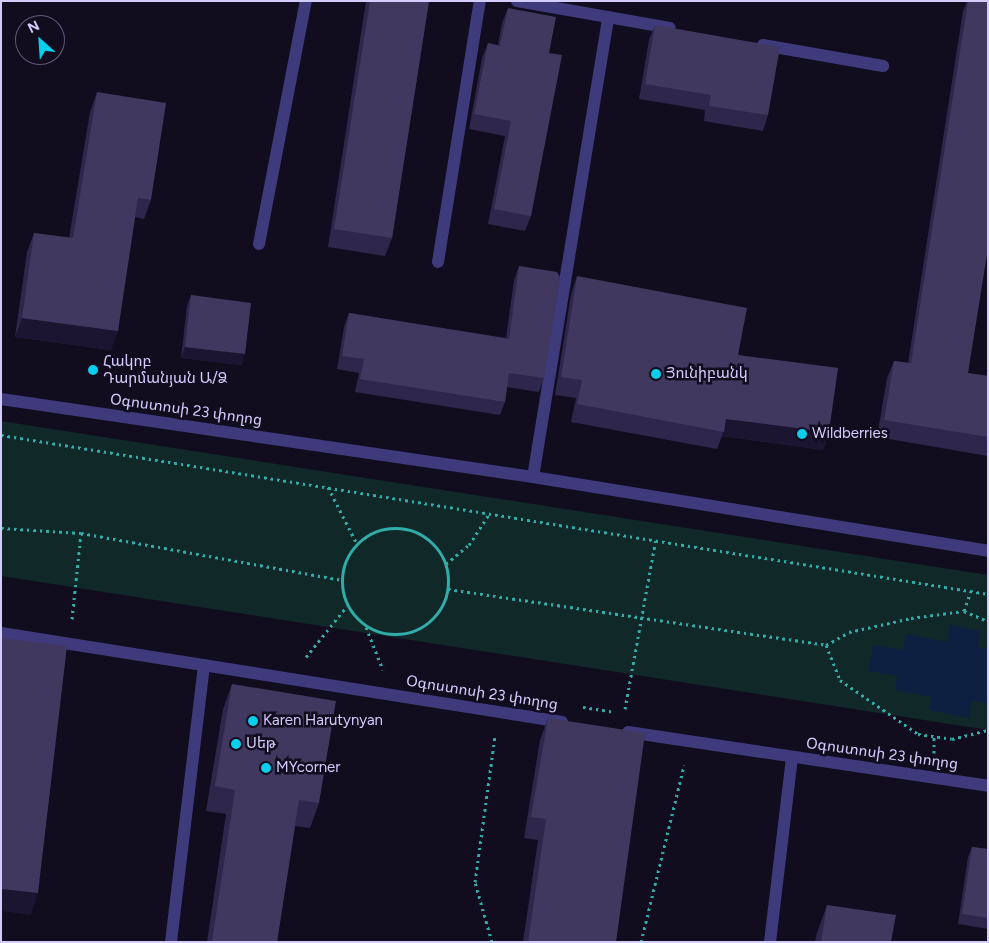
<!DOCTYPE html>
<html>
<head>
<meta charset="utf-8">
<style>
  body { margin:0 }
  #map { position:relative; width:989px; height:943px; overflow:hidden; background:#110d1f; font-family:Figtree,"Noto Sans Armenian",sans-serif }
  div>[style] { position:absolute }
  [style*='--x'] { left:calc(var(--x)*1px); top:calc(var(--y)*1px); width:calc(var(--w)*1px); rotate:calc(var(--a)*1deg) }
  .green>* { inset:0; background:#102828 }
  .water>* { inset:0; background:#0e2042 }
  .path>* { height:3px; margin-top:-1.5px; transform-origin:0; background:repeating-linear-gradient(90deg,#32aca9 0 2.5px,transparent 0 6.5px) }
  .path>.ring { margin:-1.5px; padding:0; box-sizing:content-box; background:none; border:3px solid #32aca9; border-radius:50% }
  .service>* { height:12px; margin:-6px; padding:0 6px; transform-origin:6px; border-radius:6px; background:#3e3a7c }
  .minor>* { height:12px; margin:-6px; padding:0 6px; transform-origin:6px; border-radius:6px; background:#3e3a7c }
  .tertiary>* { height:12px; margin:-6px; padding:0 6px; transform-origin:6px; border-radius:6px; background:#3e3a7c }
  .wall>* { inset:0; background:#2f264c }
  .shaded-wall>* { inset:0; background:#1c1532 }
  .building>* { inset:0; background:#41385f }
  .dots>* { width:14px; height:14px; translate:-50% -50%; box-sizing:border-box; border:2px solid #110d1f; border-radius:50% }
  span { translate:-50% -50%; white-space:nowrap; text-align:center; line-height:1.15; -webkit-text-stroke:5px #110d1f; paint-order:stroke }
  .poi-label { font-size:15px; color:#d4ccfd }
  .left { translate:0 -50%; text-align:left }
  .street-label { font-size:15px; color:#d4ccfd }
  .frame { position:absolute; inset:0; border:2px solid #d4ccfd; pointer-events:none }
  .north { position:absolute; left:15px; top:15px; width:50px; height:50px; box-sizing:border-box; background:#110d1f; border:1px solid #5f5978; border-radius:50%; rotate:334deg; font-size:14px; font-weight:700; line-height:20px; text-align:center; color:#d4ccfd }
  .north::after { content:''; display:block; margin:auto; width:18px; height:22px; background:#08ceed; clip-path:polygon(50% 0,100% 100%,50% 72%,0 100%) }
</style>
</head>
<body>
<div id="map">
  <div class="green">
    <i style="clip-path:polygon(1px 421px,988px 575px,988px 730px,1px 576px)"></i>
  </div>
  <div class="water">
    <i style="clip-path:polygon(950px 625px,981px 631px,978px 647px,988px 649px,988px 703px,972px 701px,969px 718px,929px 710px,931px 697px,895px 690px,897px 676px,869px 671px,873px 645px,903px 650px,906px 634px,947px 642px)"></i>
  </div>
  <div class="path">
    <i style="--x:1;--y:435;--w:1000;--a:9.15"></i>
    <i style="--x:328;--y:487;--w:64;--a:63"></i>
    <i class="ring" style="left:342px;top:528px;width:103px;height:103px"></i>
    <i style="--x:1;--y:528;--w:80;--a:3.6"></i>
    <i style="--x:81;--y:533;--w:264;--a:10.2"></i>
    <i style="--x:446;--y:564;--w:30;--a:-40"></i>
    <i style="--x:469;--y:545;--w:38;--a:-57"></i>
    <i style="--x:448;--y:589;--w:382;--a:8.4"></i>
    <i style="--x:826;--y:645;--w:38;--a:68"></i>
    <i style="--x:840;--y:680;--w:95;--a:34.7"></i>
    <i style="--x:918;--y:734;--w:34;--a:8"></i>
    <i style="--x:952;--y:739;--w:37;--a:-14"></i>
    <i style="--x:964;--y:611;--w:21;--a:-71"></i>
    <i style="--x:72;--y:619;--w:86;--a:-84"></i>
    <i style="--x:366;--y:627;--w:46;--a:68.4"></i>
    <i style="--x:826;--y:645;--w:26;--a:-29"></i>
    <i style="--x:849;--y:632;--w:64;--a:-12.7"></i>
    <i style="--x:911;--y:618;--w:53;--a:-7.5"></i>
    <i style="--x:964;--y:611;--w:26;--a:23"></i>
    <i style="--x:306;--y:657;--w:65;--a:-51.2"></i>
    <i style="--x:583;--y:707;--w:31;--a:9"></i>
    <i style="--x:625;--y:709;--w:173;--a:-79.7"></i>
    <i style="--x:934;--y:753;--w:17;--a:-90"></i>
    <i style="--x:492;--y:942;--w:62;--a:-105.8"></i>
    <i style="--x:475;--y:882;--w:147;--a:-82.2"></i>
    <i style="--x:641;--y:942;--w:182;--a:-76.3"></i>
  </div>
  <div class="service">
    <i style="--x:517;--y:1;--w:155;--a:10"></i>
    <i style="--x:763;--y:45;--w:122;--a:9.9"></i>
    <i style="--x:259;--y:244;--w:248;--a:-79.1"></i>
    <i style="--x:438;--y:262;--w:264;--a:-80.9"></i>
    <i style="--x:533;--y:477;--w:466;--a:-80.7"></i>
    <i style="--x:770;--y:942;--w:185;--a:-83.2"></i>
  </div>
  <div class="minor">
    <i style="--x:171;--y:942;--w:279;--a:-83.2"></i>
  </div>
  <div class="tertiary">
    <i style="--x:1;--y:399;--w:538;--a:8.34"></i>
    <i style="--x:533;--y:477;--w:461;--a:9.2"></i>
    <i style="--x:1;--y:633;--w:568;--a:9.01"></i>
    <i style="--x:628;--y:732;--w:364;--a:8.5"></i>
  </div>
  <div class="wall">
    <i style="clip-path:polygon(366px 1px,429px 1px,392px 238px,385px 256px,328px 247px)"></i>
    <i style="clip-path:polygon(967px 1px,988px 1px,968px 373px,988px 376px,988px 456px,877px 437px,887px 378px,894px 361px,908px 363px,963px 11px)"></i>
    <i style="clip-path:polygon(508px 8px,549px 53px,531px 216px,525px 231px,488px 224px,505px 136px,469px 129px,482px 58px,488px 43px,498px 45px,502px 23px)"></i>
    <i style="clip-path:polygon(655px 25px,768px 115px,763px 131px,704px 121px,705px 110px,639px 99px,649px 40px)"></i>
    <i style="clip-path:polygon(97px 92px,151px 200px,144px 219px,135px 217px,111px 350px,15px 337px,27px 252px,34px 233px,69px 238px,90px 112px)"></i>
    <i style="clip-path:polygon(519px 266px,544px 378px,539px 392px,507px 387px,505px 402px,500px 415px,355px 392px,359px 373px,337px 369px,344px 327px,349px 313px,506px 338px,514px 280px)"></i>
    <i style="clip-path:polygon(577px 276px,738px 355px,829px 432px,823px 450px,722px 436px,717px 449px,571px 422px,576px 398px,555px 395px,571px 294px)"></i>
    <i style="clip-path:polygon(191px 295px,242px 365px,181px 358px,187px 306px)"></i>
    <i style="clip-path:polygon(232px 684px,319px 803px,310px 828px,295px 826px,277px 942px,207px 942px,226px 814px,206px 811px,223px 709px)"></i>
    <i style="clip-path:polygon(548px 718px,616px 942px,523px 942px,538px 840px,524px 838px,540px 740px)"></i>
    <i style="clip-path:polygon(972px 847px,988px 849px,988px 929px,958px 924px,968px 857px)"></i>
    <i style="clip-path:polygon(827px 905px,891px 942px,815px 942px,817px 933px)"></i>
  </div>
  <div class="shaded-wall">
    <i style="clip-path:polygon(22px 318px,118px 331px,111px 350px,15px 337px)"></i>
    <i style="clip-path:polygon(185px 347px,245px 354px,242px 365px,181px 358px)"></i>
    <i style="clip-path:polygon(726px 419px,829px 432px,823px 450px,722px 436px)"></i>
    <i style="clip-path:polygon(1px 889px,38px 893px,31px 915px,1px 911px)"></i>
  </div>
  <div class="building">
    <i style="clip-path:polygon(370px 1px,429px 1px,392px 238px,334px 229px)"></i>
    <i style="clip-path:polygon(968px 1px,988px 1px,988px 248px,968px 373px,988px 376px,988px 437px,884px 420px,894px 361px,911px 363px)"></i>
    <i style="clip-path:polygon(508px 8px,556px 17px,549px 53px,562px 55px,531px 216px,494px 209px,511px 121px,474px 114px,488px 43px,500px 46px)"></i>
    <i style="clip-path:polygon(655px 25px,780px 47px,768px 115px,709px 106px,711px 95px,645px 84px)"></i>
    <i style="clip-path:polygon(97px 92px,166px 103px,151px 200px,138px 198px,118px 331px,22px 318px,34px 233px,73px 238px)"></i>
    <i style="clip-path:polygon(519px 266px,557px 272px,560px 277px,544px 378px,509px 373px,505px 402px,360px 379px,364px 359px,342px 356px,349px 313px,509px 339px)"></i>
    <i style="clip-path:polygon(577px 276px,747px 308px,738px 355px,838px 368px,829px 432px,726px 419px,724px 432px,577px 404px,582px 380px,561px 377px)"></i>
    <i style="clip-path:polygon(191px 295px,251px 303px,245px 354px,185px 347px)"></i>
    <i style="clip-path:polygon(1px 638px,67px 646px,38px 893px,1px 889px)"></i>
    <i style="clip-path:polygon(232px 684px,336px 701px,319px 803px,299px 800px,277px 942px,212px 942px,235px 790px,215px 786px)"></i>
    <i style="clip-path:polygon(548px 718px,645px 733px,616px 942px,528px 942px,546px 819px,531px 817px)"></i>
    <i style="clip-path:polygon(972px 847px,988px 849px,988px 918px,962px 914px)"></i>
    <i style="clip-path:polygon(827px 905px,896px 915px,891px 942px,821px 942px)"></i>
  </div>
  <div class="dots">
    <i style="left:93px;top:370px;background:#08ceed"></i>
    <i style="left:656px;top:374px;background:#08ceed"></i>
    <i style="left:802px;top:434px;background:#08ceed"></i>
    <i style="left:253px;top:721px;background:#08ceed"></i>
    <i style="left:236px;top:744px;background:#08ceed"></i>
    <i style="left:266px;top:768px;background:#08ceed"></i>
  </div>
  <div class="poi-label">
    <span class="left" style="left:103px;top:370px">Հակոբ<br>Դարմանյան Ա/Ձ</span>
    <span class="left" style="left:666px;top:374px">Յունիբանկ</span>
    <span class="left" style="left:812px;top:434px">Wildberries</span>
    <span class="left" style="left:263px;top:721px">Karen Harutynyan</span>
    <span class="left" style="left:246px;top:744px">Սեթ</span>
    <span class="left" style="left:276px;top:768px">MYcorner</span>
  </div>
  <div class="street-label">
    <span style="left:186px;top:410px;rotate:8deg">Օգոստոսի 23 փողոց</span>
    <span style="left:482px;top:693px;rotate:9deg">Օգոստոսի 23 փողոց</span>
    <span style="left:882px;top:754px;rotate:8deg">Օգոստոսի 23 փողոց</span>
  </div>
  <div class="frame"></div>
  <div class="north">N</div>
</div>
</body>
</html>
